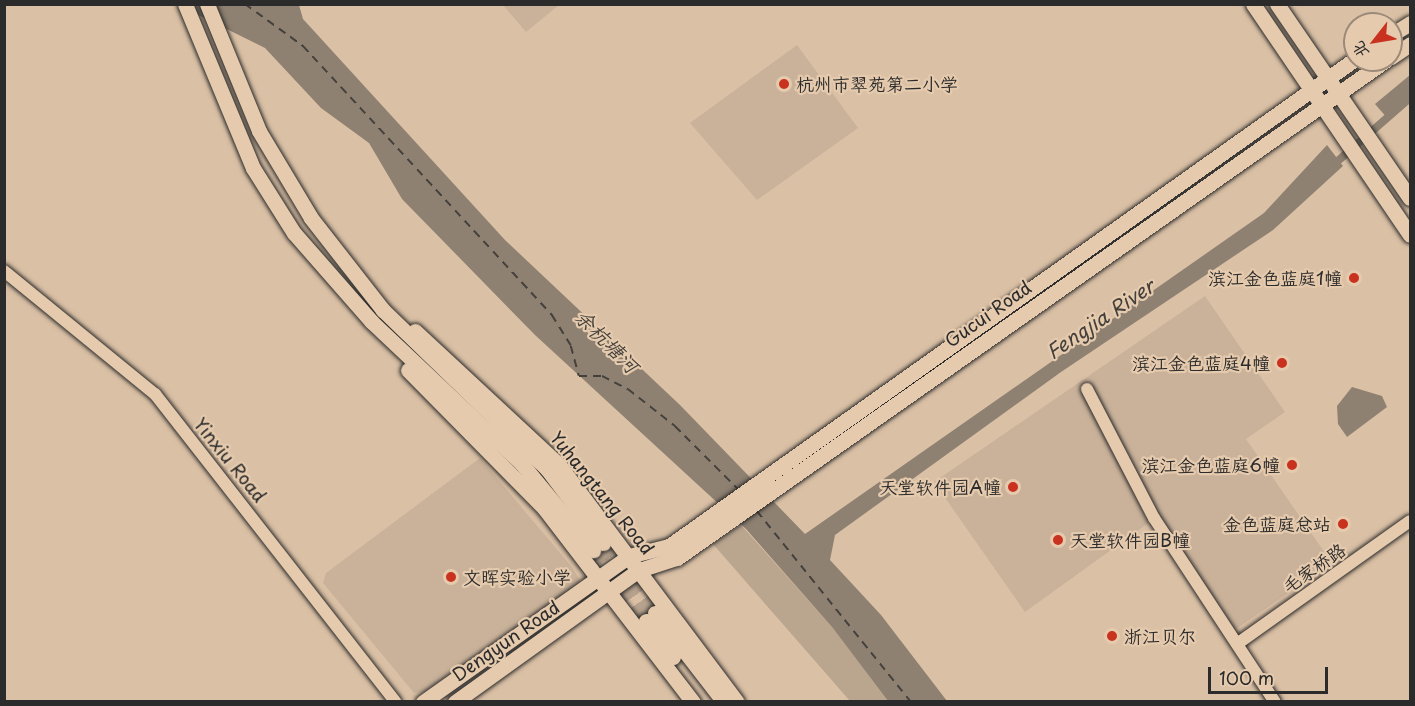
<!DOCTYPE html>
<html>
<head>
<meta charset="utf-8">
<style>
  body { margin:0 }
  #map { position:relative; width:1415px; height:706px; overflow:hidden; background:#dac0a5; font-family:"Playpen Sans","LXGW WenKai TC",sans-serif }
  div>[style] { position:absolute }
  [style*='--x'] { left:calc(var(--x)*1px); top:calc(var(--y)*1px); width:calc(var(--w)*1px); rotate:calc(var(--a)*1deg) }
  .built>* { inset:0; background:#cab29a }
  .green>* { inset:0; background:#baa58f }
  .water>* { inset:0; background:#8f8171 }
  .canal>* { height:8px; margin:-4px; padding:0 4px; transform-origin:4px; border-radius:4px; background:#8f8171 }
  .ferry>* { height:1.5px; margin-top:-0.75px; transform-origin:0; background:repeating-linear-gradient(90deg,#44403c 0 8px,transparent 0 14px) }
  .major-tunnel>* { height:15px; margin-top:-7.5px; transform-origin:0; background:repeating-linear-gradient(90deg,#b7a28d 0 15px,transparent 0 23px) }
  .roads { filter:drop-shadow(0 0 2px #2b2b2b) drop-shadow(0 0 2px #2b2b2b) }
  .minor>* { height:12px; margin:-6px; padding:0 6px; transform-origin:6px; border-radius:6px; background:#e5caad }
  .major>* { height:15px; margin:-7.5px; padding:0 7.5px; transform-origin:7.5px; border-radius:7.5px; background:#e5caad }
  .dots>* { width:16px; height:16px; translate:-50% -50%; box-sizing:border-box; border:3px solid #e5caad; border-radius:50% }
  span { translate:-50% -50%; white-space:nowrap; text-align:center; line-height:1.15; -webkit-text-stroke:4.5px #e5caad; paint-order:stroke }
  .poi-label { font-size:18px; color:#2b2b2b }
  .left { translate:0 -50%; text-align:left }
  .right { translate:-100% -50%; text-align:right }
  .street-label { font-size:18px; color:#2b2b2b }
  .water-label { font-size:20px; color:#44403c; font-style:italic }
  .frame { position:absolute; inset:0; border:6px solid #2b2b2b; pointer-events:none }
  .north { position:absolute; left:1343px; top:12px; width:60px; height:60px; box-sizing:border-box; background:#e5caad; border:2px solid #9b8a79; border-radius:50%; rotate:239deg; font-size:16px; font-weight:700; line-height:24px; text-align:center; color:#2b2b2b }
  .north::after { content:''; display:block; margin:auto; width:21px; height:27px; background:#c8321e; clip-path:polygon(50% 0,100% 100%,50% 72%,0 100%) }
  .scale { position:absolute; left:1208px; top:667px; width:120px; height:27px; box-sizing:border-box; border:3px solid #2b2b2b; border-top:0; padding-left:8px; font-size:18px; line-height:21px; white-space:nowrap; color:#2b2b2b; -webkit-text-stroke:4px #e5caad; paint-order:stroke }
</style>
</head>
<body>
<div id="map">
  <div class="built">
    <i style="clip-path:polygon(503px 5px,559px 5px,526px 32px)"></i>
    <i style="clip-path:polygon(797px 45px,858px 128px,757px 200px,690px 123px)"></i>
    <i style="clip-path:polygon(1205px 296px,1285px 412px,1246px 439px,1332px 563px,1230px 633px,1154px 519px,1025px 612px,934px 482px)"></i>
    <i style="clip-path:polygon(480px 458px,571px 566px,580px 580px,578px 589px,424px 692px,414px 693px,323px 583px,326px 573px)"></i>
  </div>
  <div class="green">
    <i style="clip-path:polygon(741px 525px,832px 627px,888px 701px,850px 701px,713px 544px)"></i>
  </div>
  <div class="water">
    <i style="clip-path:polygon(178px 5px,299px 5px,303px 19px,505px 240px,680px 405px,805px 534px,1264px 213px,1327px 145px,1343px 166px,1273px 230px,1061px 372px,835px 535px,830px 560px,881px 615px,947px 701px,888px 701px,832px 627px,746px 529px,535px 335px,402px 199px,369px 143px,321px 108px,265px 48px)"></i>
    <i style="clip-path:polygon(1410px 75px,1410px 101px,1388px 119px,1375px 104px)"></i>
    <i style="clip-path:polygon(1352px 387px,1382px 396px,1387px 407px,1347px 437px,1338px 424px,1337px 406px)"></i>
  </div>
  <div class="canal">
    <i style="--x:1332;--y:166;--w:103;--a:-41.1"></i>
  </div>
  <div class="ferry">
    <i style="--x:245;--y:4;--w:72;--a:35.9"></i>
    <i style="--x:303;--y:46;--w:367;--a:47.2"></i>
    <i style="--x:552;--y:315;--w:36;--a:58"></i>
    <i style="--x:571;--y:346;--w:31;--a:75"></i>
    <i style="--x:579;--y:376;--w:23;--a:0"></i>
    <i style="--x:602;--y:376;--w:29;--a:27"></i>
    <i style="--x:628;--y:389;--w:60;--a:38.2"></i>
    <i style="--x:675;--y:426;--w:89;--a:45"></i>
    <i style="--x:757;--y:511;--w:245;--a:51.1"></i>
  </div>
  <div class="major-tunnel">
    <i style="--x:603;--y:543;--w:87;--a:53.4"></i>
    <i style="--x:593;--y:550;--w:89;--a:53.3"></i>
  </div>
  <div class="roads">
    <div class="minor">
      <i style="--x:4;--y:271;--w:195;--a:39.2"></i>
      <i style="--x:155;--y:394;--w:391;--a:52"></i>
      <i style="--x:1087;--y:389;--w:145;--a:62.6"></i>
      <i style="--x:1154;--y:518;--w:220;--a:56.7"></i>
      <i style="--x:1237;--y:644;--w:212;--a:-35.4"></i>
    </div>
    <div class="major">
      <i style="--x:185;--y:4;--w:178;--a:67.5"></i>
      <i style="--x:253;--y:168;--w:77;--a:57.8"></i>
      <i style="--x:294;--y:233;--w:118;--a:48.8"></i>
      <i style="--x:372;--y:322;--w:207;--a:43.4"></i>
      <i style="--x:522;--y:464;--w:112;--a:50.5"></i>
      <i style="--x:207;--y:4;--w:137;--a:67.7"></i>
      <i style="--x:259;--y:131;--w:101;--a:59.1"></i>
      <i style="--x:311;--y:218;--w:117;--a:52"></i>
      <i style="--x:383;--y:310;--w:228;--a:44.1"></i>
      <i style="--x:547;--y:469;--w:93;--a:52.9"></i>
      <i style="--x:1253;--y:4;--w:279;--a:55.8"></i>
      <i style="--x:1277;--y:4;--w:235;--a:55.6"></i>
      <i style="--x:1391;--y:35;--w:22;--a:-32"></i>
      <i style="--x:1391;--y:57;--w:23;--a:-34"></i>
      <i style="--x:415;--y:331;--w:197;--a:42.9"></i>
      <i style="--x:559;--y:465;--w:296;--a:53.1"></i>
      <i style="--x:408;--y:370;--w:194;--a:45.4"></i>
      <i style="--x:544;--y:508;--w:245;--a:52.5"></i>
      <i style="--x:655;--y:613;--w:113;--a:52.2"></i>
      <i style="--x:646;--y:621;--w:45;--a:53.1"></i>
      <i style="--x:423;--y:702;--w:252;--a:-35.3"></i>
      <i style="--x:629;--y:556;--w:41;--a:-14"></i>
      <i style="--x:669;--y:546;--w:841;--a:-35.37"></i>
      <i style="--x:455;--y:702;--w:226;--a:-35.7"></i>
      <i style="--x:639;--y:570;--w:40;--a:-18"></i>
      <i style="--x:677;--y:558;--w:866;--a:-35.08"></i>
    </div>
  </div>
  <div class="dots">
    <i style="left:784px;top:84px;background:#c8321e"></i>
    <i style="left:1354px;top:278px;background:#c8321e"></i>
    <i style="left:1282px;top:363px;background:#c8321e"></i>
    <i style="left:1292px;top:465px;background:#c8321e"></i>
    <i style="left:1013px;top:487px;background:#c8321e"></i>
    <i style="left:1343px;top:524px;background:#c8321e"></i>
    <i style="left:1058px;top:540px;background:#c8321e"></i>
    <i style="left:451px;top:577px;background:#c8321e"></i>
    <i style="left:1112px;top:636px;background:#c8321e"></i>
  </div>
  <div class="poi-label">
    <span class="left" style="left:796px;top:84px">杭州市翠苑第二小学</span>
    <span class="right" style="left:1342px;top:278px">滨江金色蓝庭1幢</span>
    <span class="right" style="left:1270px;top:363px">滨江金色蓝庭4幢</span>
    <span class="right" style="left:1280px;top:465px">滨江金色蓝庭6幢</span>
    <span class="right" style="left:1001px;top:487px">天堂软件园A幢</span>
    <span class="right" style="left:1331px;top:524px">金色蓝庭总站</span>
    <span class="left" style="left:1070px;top:540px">天堂软件园B幢</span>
    <span class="left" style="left:463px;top:577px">文晖实验小学</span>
    <span class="left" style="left:1124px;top:636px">浙江贝尔</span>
  </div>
  <div class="street-label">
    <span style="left:988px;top:314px;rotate:-35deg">Gucui Road</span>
    <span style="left:230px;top:460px;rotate:51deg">Yinxiu Road</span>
    <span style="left:602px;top:493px;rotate:51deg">Yuhangtang Road</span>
    <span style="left:1314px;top:568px;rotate:-35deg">毛家桥路</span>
    <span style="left:506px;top:641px;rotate:-35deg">Dengyun Road</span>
  </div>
  <div class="water-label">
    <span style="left:1100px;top:319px;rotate:-34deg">Fengjia River</span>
    <span style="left:607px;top:341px;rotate:45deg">余杭塘河</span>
  </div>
  <div class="frame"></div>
  <div class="north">北</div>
  <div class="scale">100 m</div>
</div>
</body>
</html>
